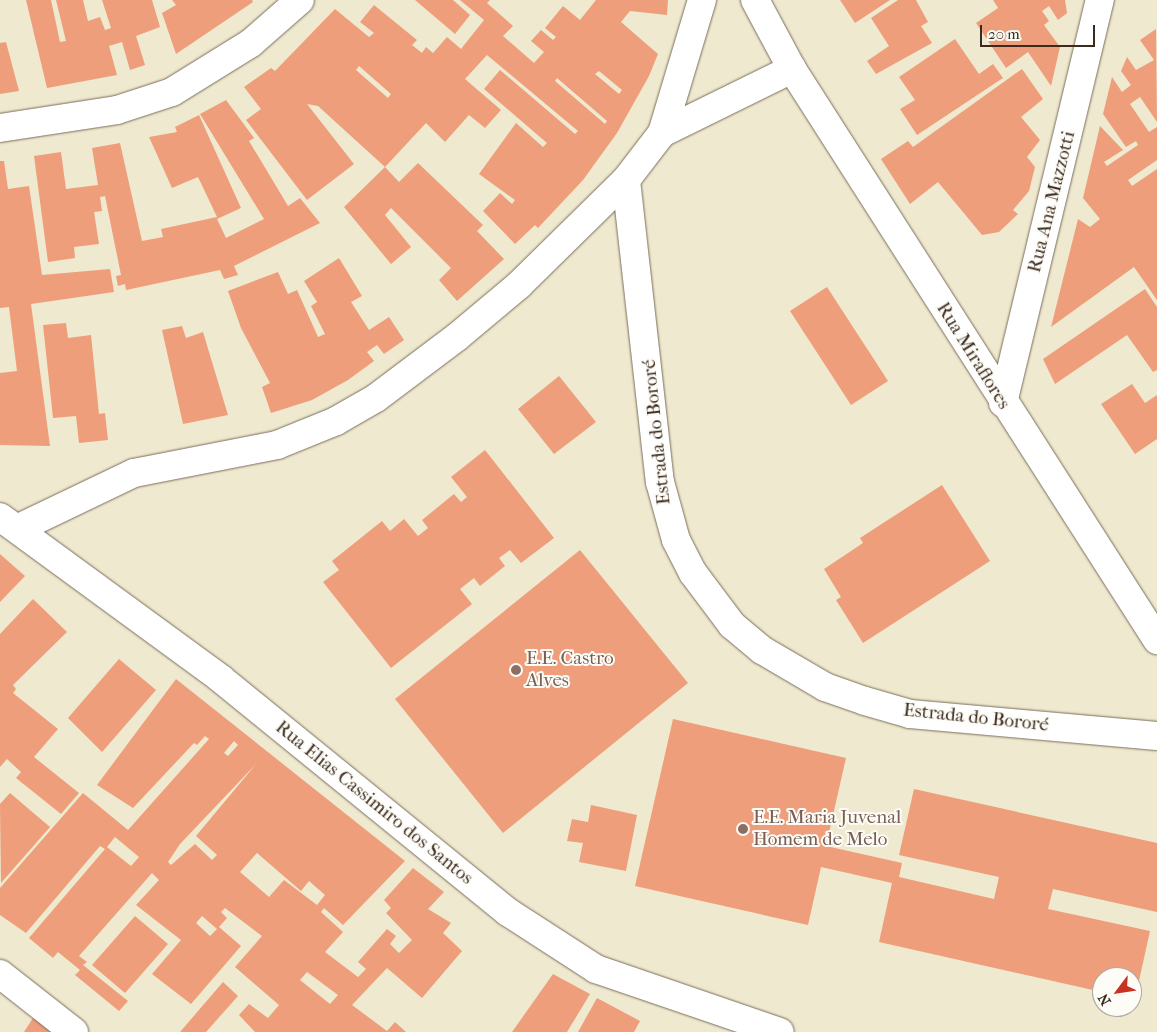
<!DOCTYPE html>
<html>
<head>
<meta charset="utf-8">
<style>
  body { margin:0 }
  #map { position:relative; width:1157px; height:1032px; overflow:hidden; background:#efe9cf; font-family:"IM FELL French Canon",serif }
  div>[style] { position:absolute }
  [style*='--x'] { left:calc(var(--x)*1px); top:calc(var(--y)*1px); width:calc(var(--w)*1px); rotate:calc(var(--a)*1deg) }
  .building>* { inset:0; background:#ee9e7b }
  .roads { filter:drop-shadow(0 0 1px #7a6d5c) drop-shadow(0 0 1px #7a6d5c) }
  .minor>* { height:28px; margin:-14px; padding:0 14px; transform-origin:14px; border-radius:14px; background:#fff }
  .dots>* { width:14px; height:14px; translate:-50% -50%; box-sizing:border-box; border:2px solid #fdfcf7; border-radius:50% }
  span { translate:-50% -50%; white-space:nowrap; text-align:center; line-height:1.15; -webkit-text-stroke:4px #fdfcf7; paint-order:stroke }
  .street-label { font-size:19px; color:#3b2a1e }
  .education-label { font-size:19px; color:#785e54 }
  .left { translate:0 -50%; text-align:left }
  .north { position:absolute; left:1092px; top:967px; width:50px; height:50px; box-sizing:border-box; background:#fdfcf7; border:1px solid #afa8a0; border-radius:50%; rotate:239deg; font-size:14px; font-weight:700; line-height:20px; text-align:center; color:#3b2a1e }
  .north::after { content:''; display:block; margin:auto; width:18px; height:22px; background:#c8321e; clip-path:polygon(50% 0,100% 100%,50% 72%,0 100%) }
  .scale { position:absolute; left:980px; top:25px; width:115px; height:22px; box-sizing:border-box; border:2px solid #3b2a1e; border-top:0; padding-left:6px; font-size:15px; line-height:18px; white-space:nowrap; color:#3b2a1e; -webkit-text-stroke:4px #fdfcf7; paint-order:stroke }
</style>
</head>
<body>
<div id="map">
  <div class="building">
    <i style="clip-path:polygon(26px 0,51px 0,60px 42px,66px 41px,56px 0,83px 0,88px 21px,100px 17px,105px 30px,111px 28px,102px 0,152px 0,160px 27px,136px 36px,145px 65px,130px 70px,122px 42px,109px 46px,117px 75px,47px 88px)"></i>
    <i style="clip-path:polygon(172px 0,252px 0,253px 2px,176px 54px,162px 13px,176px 5px)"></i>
    <i style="clip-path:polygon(415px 0,453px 0,470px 15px,455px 34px)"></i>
    <i style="clip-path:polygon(evenodd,460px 0,490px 0,487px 3px,513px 26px,503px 36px,534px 63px,544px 52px,531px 41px,541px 30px,553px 40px,556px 37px,545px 28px,563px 6px,580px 20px,596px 0,668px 0,667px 15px,630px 11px,621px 22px,658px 54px,649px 76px,617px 133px,583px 180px,538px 228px,535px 225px,515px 244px,483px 211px,500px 193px,512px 204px,515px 200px,479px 174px,516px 123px,543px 147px,547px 143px,484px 89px,500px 70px,575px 134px,578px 131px,487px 55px,465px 79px,501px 110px,485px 128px,469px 115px,445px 142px,426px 123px,385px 167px,318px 106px,307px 104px,354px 164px,307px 200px,246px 120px,261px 109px,244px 87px,271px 68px,275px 71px,335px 9px,369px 37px,374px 33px,360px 22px,374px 5px,417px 40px,412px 45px,422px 53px,426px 47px,433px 53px,447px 37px,461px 49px,484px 20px,460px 0,359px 66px,391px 94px,388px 98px,356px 70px,359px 66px,460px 0,599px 71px,622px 90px,619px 94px,595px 74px,599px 71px,460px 0,557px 78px,607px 121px,605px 124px,555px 81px,557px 78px)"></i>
    <i style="clip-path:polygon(840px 0,890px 0,855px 23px)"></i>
    <i style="clip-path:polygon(898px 0,916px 0,928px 22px,921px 26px,932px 43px,876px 74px,867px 61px,889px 46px,871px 18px)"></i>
    <i style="clip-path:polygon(993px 0,1065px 0,1067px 13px,1058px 20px,1049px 6px,1042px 11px,1049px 21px,1044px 25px,1060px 47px,1051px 86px,1028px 52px,1006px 68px,976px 23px,998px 8px)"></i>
    <i style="clip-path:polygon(1156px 29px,1157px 122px,1140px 97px,1130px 104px,1149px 132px,1157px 127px,1157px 160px,1128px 180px,1132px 186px,1157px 169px,1157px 300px,1134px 267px,1051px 327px,1078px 219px,1090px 227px,1100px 219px,1083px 198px,1100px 126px,1123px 150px,1104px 162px,1107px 166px,1138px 145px,1136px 141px,1126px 147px,1103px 114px,1112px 77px,1122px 92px,1131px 85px,1121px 71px,1127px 57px,1136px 70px,1154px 60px,1140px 40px)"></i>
    <i style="clip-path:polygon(955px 39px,979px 74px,993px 64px,1003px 78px,917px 135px,900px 109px,915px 100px,899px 77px)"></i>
    <i style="clip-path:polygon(6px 42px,19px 91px,0 94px,0 43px)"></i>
    <i style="clip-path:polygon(1022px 69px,1043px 99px,1021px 117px,1040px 140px,1027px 157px,1035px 167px,1029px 191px,1013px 210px,1018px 214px,999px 232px,982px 235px,938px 182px,910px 204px,881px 159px,908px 141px,913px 147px)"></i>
    <i style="clip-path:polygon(226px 100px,254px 138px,249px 141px,288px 206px,300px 198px,320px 223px,234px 266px,238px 275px,224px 279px,220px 270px,126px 290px,125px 284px,118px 286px,116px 276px,121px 275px,105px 196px,100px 197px,102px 211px,94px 212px,99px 244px,74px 247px,75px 258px,48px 262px,34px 156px,61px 152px,66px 189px,98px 185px,92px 148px,120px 143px,142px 241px,163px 237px,161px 229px,217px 217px,198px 177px,172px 188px,149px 137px,177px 132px,175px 127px,199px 115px,241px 208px,217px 219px,226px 238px,264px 219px,200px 114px)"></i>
    <i style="clip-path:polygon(0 161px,4px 161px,8px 189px,29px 186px,42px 275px,110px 269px,114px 292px,31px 304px,50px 446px,0 445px,0 373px,17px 371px,9px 307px,0 308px)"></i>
    <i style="clip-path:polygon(418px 163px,483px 225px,477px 231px,504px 259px,457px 301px,439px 280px,451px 268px,391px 208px,385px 215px,411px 247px,391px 264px,344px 207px,385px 167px,399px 182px)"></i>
    <i style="clip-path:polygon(339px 258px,362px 296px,351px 302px,369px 330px,389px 317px,404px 340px,384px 354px,377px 345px,367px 352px,374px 361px,348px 380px,312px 400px,271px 413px,262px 387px,270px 383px,241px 328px,228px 291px,278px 272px,288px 294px,297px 290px,318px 337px,325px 334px,311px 306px,317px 302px,304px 281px)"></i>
    <i style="clip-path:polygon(827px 287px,888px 381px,851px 405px,790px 311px)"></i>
    <i style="clip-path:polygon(1145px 289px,1157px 307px,1157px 370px,1153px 372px,1127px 335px,1055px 384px,1043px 359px)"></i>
    <i style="clip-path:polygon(66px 323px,68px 338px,91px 335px,99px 414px,105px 413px,108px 440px,79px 443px,76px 416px,53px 418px,43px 325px)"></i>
    <i style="clip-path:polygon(182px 326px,186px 338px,203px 332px,228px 415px,183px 424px,162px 330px)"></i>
    <i style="clip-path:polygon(559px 376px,596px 422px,554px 454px,518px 409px)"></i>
    <i style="clip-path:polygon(1132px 384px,1145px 403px,1157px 395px,1157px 439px,1135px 454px,1101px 404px)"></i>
    <i style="clip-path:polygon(485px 450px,554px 538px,521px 563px,510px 550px,499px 558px,505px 566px,480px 586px,474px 578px,460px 589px,472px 604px,391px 668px,323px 582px,339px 570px,332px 561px,382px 521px,390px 531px,404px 519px,418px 536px,428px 528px,422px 520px,454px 494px,461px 502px,467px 497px,451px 477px)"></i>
    <i style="clip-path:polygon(942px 485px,990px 561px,863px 643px,836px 600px,841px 597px,824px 569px,863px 543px,860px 538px)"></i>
    <i style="clip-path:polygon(580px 550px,688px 683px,503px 833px,395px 699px)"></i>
    <i style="clip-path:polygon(0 554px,25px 576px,0 602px)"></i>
    <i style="clip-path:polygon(33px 599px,67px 632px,13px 685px,16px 689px,13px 693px,58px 729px,34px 757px,79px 793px,61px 814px,16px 778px,21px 772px,7px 759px,0 767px,0 634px)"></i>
    <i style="clip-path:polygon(119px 659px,156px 690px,102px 752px,68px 718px)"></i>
    <i style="clip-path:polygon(evenodd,176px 679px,405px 861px,343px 925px,324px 908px,321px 912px,343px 932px,325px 952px,358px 977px,366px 969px,358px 962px,387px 929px,396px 936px,390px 944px,399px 953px,412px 940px,386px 913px,391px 908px,384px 900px,413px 868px,444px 892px,428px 909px,451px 923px,443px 933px,462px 951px,422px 998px,387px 968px,352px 1005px,387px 1031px,395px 1022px,406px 1032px,255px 1032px,239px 1015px,249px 1004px,268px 1018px,279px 1005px,235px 967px,262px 936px,225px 908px,221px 912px,227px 918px,219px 927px,241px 946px,191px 1004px,152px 974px,181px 940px,136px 905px,159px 880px,152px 873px,79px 956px,87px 962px,83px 965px,128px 1001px,119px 1011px,75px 975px,80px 970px,58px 952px,53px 958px,29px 938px,105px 849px,100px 846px,26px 933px,0 915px,0 888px,83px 793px,128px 830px,209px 739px,205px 736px,197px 745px,194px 743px,133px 808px,97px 785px,176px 679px,234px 741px,238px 745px,228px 756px,224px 753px,234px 741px,176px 679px,256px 764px,196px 836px,217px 855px,212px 860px,195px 844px,171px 865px,168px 862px,180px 844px,256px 764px,176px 679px,115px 837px,139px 857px,131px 866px,107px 847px,115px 837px,176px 679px,257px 853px,301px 891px,309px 881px,325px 895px,317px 905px,284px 880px,269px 897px,240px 872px,257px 853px,176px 679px,202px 916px,217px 929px,210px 936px,196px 923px,202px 916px,176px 679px,307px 972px,338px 995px,330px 1004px,300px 980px,307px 972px)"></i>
    <i style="clip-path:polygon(673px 719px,846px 758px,826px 846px,902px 863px,899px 877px,994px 899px,999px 877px,899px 855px,914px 789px,1157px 843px,1157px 912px,1053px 889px,1048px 909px,1150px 931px,1135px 999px,1132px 977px,1102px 977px,1102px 992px,879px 942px,892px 883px,821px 867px,808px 925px,635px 886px)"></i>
    <i style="clip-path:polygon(10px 793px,50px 827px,1px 883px,0 804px)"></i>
    <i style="clip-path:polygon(591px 805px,637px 815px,626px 871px,579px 862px,583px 843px,567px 841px,572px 819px,588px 822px)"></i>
    <i style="clip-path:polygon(135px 916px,168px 944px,125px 993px,92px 965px)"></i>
    <i style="clip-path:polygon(553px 974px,590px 994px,567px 1032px,512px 1032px)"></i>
    <i style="clip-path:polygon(223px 982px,238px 996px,206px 1032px,180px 1032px)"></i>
    <i style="clip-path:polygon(597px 998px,640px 1021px,634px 1032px,578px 1032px)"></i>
    <i style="clip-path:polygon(33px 1018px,51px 1032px,24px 1032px)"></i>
  </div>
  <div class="roads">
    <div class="minor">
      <i style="--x:702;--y:0;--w:139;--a:106.7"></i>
      <i style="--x:662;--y:133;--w:59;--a:127.5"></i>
      <i style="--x:626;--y:180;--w:304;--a:83.6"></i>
      <i style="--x:660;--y:482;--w:60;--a:74.6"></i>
      <i style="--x:676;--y:540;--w:37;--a:63"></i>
      <i style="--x:693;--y:573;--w:65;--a:53.1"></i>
      <i style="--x:732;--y:625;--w:39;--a:40"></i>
      <i style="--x:762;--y:650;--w:73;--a:30.4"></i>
      <i style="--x:825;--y:687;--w:42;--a:19.3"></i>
      <i style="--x:865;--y:701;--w:47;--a:16.1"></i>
      <i style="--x:910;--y:714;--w:248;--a:5.1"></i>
      <i style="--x:755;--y:0;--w:78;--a:61.8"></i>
      <i style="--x:792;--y:69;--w:678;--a:57.41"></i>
      <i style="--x:0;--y:128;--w:118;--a:-8.7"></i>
      <i style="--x:117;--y:110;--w:58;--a:-18.1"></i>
      <i style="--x:172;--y:92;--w:93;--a:-31.8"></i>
      <i style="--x:251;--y:43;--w:65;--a:-41.3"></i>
      <i style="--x:662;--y:133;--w:145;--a:-26.2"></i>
      <i style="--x:1003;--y:403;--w:415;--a:-76.5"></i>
      <i style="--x:0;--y:517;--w:274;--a:36.2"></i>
      <i style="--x:221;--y:679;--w:370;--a:39.1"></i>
      <i style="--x:508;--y:912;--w:105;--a:32.9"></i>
      <i style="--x:596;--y:969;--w:194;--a:18.9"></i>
      <i style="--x:19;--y:528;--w:127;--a:-25.6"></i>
      <i style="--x:134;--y:473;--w:146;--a:-11.1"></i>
      <i style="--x:277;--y:445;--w:64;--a:-22.1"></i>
      <i style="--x:336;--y:421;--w:46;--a:-29.9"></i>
      <i style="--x:376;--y:398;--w:101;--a:-37"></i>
      <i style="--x:457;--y:337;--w:81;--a:-40"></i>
      <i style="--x:519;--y:285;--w:150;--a:-44.5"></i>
      <i style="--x:0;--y:974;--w:94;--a:38.1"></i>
    </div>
  </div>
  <div class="dots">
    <i style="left:516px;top:670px;background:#8d6e63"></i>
    <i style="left:743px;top:829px;background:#8d6e63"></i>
  </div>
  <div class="street-label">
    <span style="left:1052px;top:202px;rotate:-76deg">Rua Ana Mazzotti</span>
    <span style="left:973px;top:356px;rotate:58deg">Rua Miraflores</span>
    <span style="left:657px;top:432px;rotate:-96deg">Estrada do Bororé</span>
    <span style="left:976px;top:718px;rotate:6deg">Estrada do Bororé</span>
    <span style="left:374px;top:803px;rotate:39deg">Rua Elias Cassimiro dos Santos</span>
  </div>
  <div class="education-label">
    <span class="left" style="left:526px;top:670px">E.E. Castro<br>Alves</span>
    <span class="left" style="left:753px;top:829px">E.E. Maria Juvenal<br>Homem de Melo</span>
  </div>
  <div class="north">N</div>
  <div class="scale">20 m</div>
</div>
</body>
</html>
